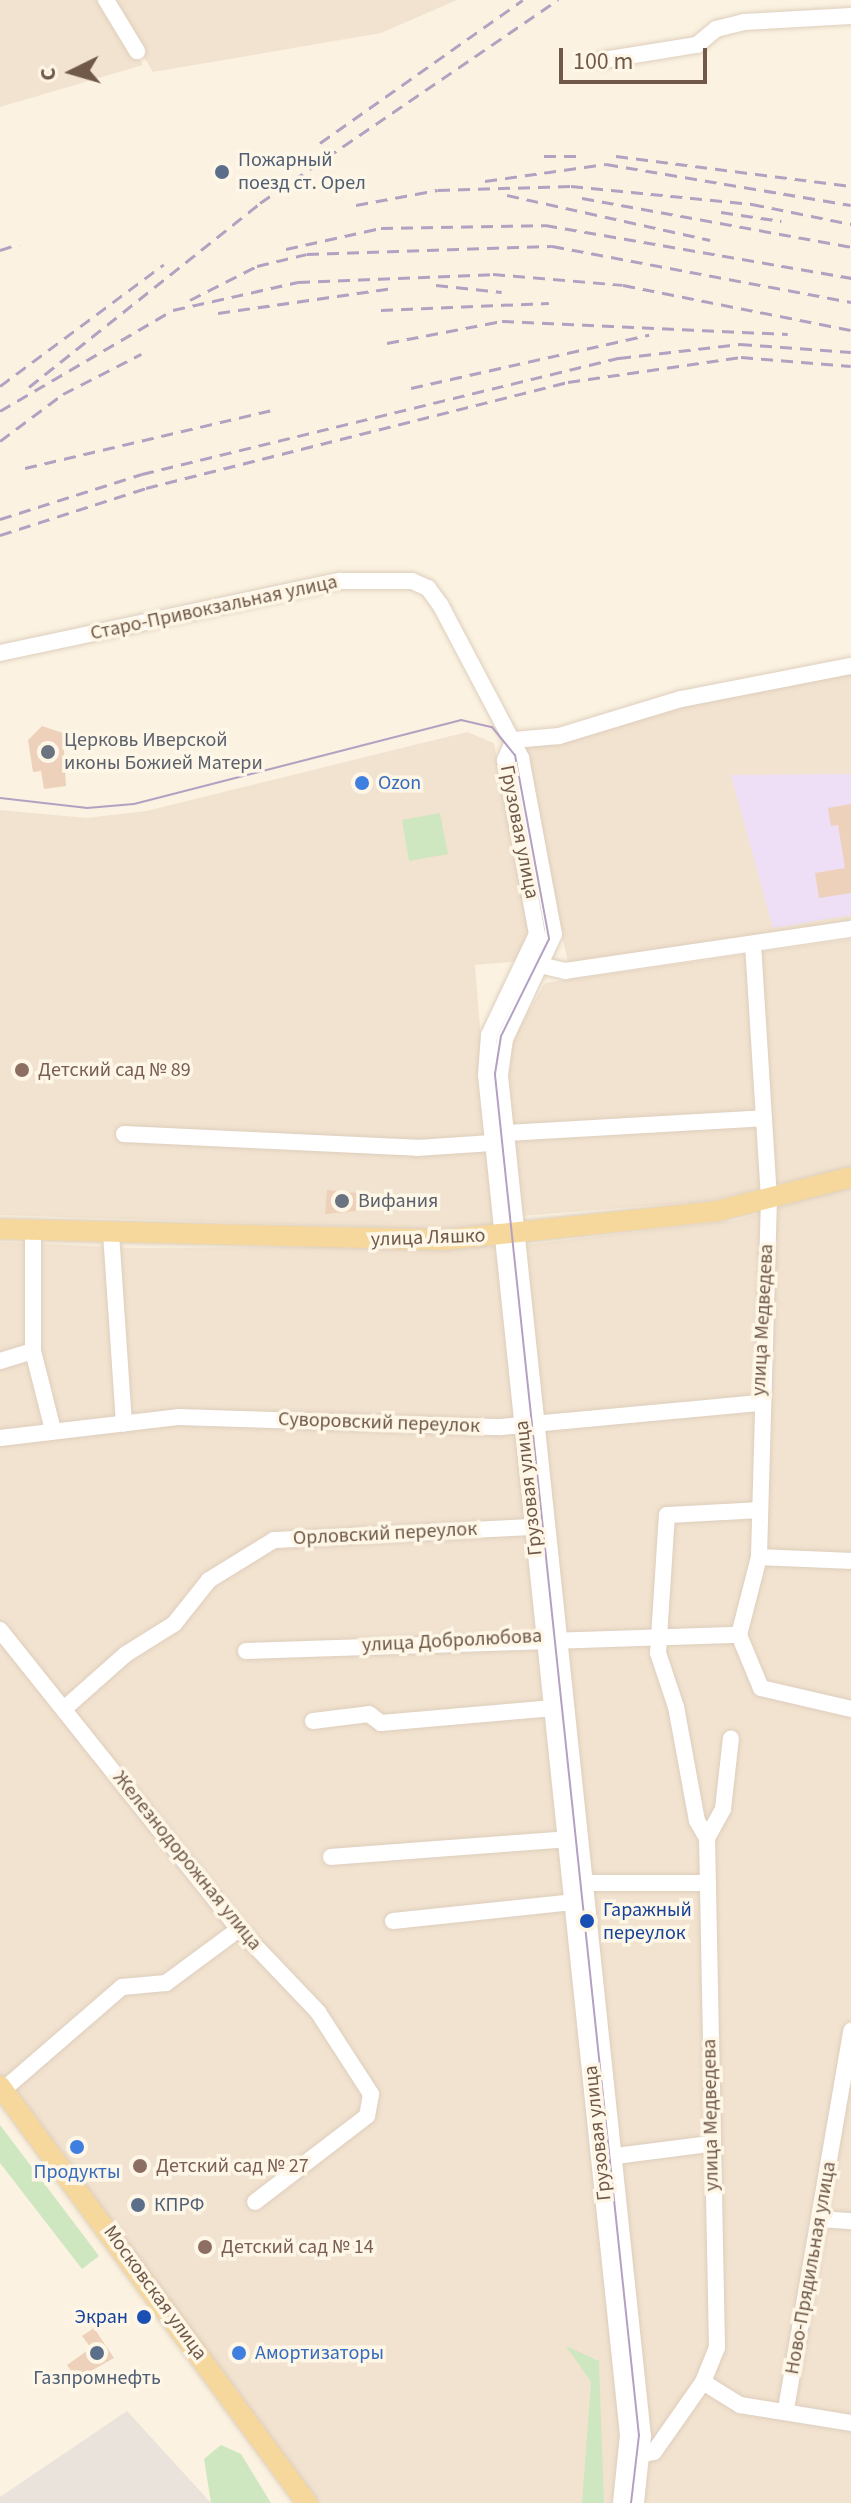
<!DOCTYPE html>
<html>
<head>
<meta charset="utf-8">
<style>
  body { margin:0 }
  #map { position:relative; width:851px; height:2503px; overflow:hidden; background:#fbf2e1; font-family:"Source Sans 3",sans-serif }
  div>[style] { position:absolute }
  [style*='--x'] { left:calc(var(--x)*1px); top:calc(var(--y)*1px); width:calc(var(--w)*1px); rotate:calc(var(--a)*1deg) }
  .residential>* { inset:0; background:#f2e3d0 }
  .industrial>* { inset:0; background:#e9e3dc }
  .education>* { inset:0; background:#eedef6 }
  .green>* { inset:0; background:#cee7c0 }
  .building>* { inset:0; background:#eed1ba }
  .roads { filter:drop-shadow(0 0 2px #decebd) drop-shadow(0 0 2px #decebd) }
  .minor>* { height:16px; margin:-8px; padding:0 8px; transform-origin:8px; border-radius:8px; background:#fff }
  .major>* { height:20px; margin:-10px; padding:0 10px; transform-origin:10px; border-radius:10px; background:#f6d89c }
  .tram>* { height:2px; margin:-1px; padding:0 1px; transform-origin:1px; border-radius:1px; background:#b4a1c2 }
  .rail>* { height:3px; margin-top:-1.5px; transform-origin:0; background:repeating-linear-gradient(90deg,#b4a1c2 0 12px,transparent 0 20px) }
  .dots>* { width:22px; height:22px; translate:-50% -50%; box-sizing:border-box; border:4px solid #fef6e6; border-radius:50% }
  span { translate:-50% -50%; white-space:nowrap; text-align:center; line-height:1.15; -webkit-text-stroke:7px #fef6e6; paint-order:stroke }
  .service-label { font-size:20px; color:#4e5e75 }
  .left { translate:0 -50%; text-align:left }
  .street-label { font-size:20px; color:#705949 }
  .worship-label { font-size:20px; color:#5b616d }
  .shop-label { font-size:20px; color:#366cbe }
  .education-label { font-size:20px; color:#785e54 }
  .transit-label { font-size:20px; color:#164399 }
  .right { translate:-100% -50%; text-align:right }
  .north { position:absolute; left:32px; top:32px; width:80px; height:80px; -webkit-text-stroke:6px #fef6e6; paint-order:stroke; rotate:265deg; font-size:22px; font-weight:700; line-height:32px; text-align:center; color:#705949 }
  .north::after { content:''; display:block; margin:auto; width:28px; height:36px; background:#705949; clip-path:polygon(50% 0,100% 100%,50% 72%,0 100%) }
  .scale { position:absolute; left:559px; top:48px; width:148px; height:36px; box-sizing:border-box; border:4px solid #705949; border-top:0; padding-left:10px; font-size:24px; line-height:28px; white-space:nowrap; color:#705949; -webkit-text-stroke:6px #fef6e6; paint-order:stroke }
</style>
</head>
<body>
<div id="map">
  <div class="residential">
    <i style="clip-path:polygon(0 0,104px 0,143px 65px,0 107px)"></i>
    <i style="clip-path:polygon(109px 0,457px 0,381px 33px,153px 72px)"></i>
    <i style="clip-path:polygon(851px 672px,851px 922px,568px 963px,522px 746px,668px 707px)"></i>
    <i style="clip-path:polygon(467px 732px,494px 743px,531px 929px,520px 961px,475px 965px,496px 1225px,429px 1229px,0 1215px,0 810px,87px 818px,146px 811px)"></i>
    <i style="clip-path:polygon(851px 939px,851px 1167px,708px 1201px,521px 1216px,505px 1076px,514px 1037px,545px 983px)"></i>
    <i style="clip-path:polygon(851px 1185px,851px 2503px,641px 2503px,650px 2459px,524px 1245px,737px 1220px)"></i>
    <i style="clip-path:polygon(0 1242px,136px 1248px,497px 1246px,627px 2458px,618px 2503px,319px 2503px,0 2076px)"></i>
  </div>
  <div class="industrial">
    <i style="clip-path:polygon(127px 2411px,211px 2503px,0 2503px,0 2497px)"></i>
  </div>
  <div class="education">
    <i style="clip-path:polygon(851px 774px,851px 915px,773px 928px,731px 775px)"></i>
  </div>
  <div class="green">
    <i style="clip-path:polygon(440px 813px,448px 854px,409px 861px,402px 820px)"></i>
    <i style="clip-path:polygon(0 2125px,99px 2256px,82px 2269px,0 2163px)"></i>
    <i style="clip-path:polygon(566px 2346px,599px 2361px,604px 2503px,582px 2503px,591px 2382px)"></i>
    <i style="clip-path:polygon(221px 2445px,241px 2454px,271px 2503px,211px 2503px,204px 2459px)"></i>
  </div>
  <div class="building">
    <i style="clip-path:polygon(42px 726px,63px 733px,66px 786px,44px 789px,41px 771px,33px 772px,28px 740px)"></i>
    <i style="clip-path:polygon(851px 804px,851px 893px,819px 898px,815px 873px,845px 868px,838px 825px,831px 826px,828px 808px)"></i>
    <i style="clip-path:polygon(327px 1190px,358px 1193px,356px 1211px,325px 1214px)"></i>
    <i style="clip-path:polygon(94px 2328px,114px 2358px,77px 2379px,67px 2365px,91px 2348px,82px 2336px)"></i>
  </div>
  <div class="roads">
    <div class="minor">
      <i style="--x:106;--y:0;--w:60;--a:58.7"></i>
      <i style="--x:603;--y:60;--w:95;--a:-9.1"></i>
      <i style="--x:697;--y:45;--w:25;--a:-40"></i>
      <i style="--x:716;--y:29;--w:29;--a:-14"></i>
      <i style="--x:744;--y:22;--w:107;--a:-3.2"></i>
      <i style="--x:0;--y:653;--w:348;--a:-12"></i>
      <i style="--x:340;--y:581;--w:72;--a:0"></i>
      <i style="--x:412;--y:581;--w:17;--a:24"></i>
      <i style="--x:428;--y:588;--w:22;--a:54"></i>
      <i style="--x:441;--y:606;--w:172;--a:62.2"></i>
      <i style="--x:521;--y:758;--w:179;--a:79.4"></i>
      <i style="--x:554;--y:934;--w:116;--a:115"></i>
      <i style="--x:505;--y:1039;--w:37;--a:98"></i>
      <i style="--x:500;--y:1076;--w:1367;--a:84"></i>
      <i style="--x:643;--y:2436;--w:67;--a:96"></i>
      <i style="--x:514;--y:740;--w:22;--a:114"></i>
      <i style="--x:505;--y:760;--w:177;--a:79.6"></i>
      <i style="--x:537;--y:934;--w:112;--a:115.4"></i>
      <i style="--x:489;--y:1035;--w:40;--a:94.3"></i>
      <i style="--x:486;--y:1075;--w:1367;--a:84.04"></i>
      <i style="--x:628;--y:2435;--w:68;--a:95.9"></i>
      <i style="--x:514;--y:740;--w:45;--a:-5.1"></i>
      <i style="--x:559;--y:736;--w:127;--a:-16.9"></i>
      <i style="--x:681;--y:699;--w:173;--a:-11"></i>
      <i style="--x:753;--y:944;--w:255;--a:86.4"></i>
      <i style="--x:769;--y:1198;--w:359;--a:91.6"></i>
      <i style="--x:759;--y:1557;--w:81;--a:104.4"></i>
      <i style="--x:739;--y:1635;--w:57;--a:67.5"></i>
      <i style="--x:761;--y:1688;--w:92;--a:13.1"></i>
      <i style="--x:544;--y:966;--w:22;--a:13"></i>
      <i style="--x:565;--y:971;--w:289;--a:-8.4"></i>
      <i style="--x:506;--y:1133;--w:258;--a:-3.3"></i>
      <i style="--x:124;--y:1134;--w:293;--a:2.7"></i>
      <i style="--x:417;--y:1148;--w:75;--a:-3.8"></i>
      <i style="--x:33;--y:1230;--w:121;--a:90"></i>
      <i style="--x:33;--y:1351;--w:81;--a:75.8"></i>
      <i style="--x:111;--y:1233;--w:191;--a:86.1"></i>
      <i style="--x:0;--y:1361;--w:34;--a:-17"></i>
      <i style="--x:0;--y:1438;--w:179;--a:-6.7"></i>
      <i style="--x:178;--y:1417;--w:323;--a:1.8"></i>
      <i style="--x:501;--y:1427;--w:259;--a:-5.3"></i>
      <i style="--x:759;--y:1557;--w:92;--a:2.5"></i>
      <i style="--x:0;--y:1630;--w:383;--a:51.4"></i>
      <i style="--x:239;--y:1929;--w:115;--a:46.4"></i>
      <i style="--x:318;--y:2012;--w:98;--a:57.1"></i>
      <i style="--x:371;--y:2094;--w:22;--a:100"></i>
      <i style="--x:367;--y:2116;--w:141;--a:142.5"></i>
      <i style="--x:246;--y:1651;--w:493;--a:-1.9"></i>
      <i style="--x:65;--y:1708;--w:81;--a:-41.5"></i>
      <i style="--x:126;--y:1654;--w:57;--a:-32"></i>
      <i style="--x:174;--y:1624;--w:56;--a:-51.5"></i>
      <i style="--x:209;--y:1580;--w:76;--a:-31.6"></i>
      <i style="--x:274;--y:1540;--w:259;--a:-2.9"></i>
      <i style="--x:313;--y:1721;--w:56;--a:-7.1"></i>
      <i style="--x:369;--y:1714;--w:15;--a:37"></i>
      <i style="--x:381;--y:1723;--w:173;--a:-5"></i>
      <i style="--x:707;--y:1838;--w:20;--a:-120"></i>
      <i style="--x:697;--y:1821;--w:116;--a:-100.4"></i>
      <i style="--x:676;--y:1707;--w:57;--a:-108.4"></i>
      <i style="--x:658;--y:1653;--w:138;--a:-86.3"></i>
      <i style="--x:667;--y:1515;--w:91;--a:-3.1"></i>
      <i style="--x:331;--y:1857;--w:238;--a:-4.3"></i>
      <i style="--x:578;--y:1883;--w:130;--a:0"></i>
      <i style="--x:393;--y:1921;--w:183;--a:-6"></i>
      <i style="--x:3;--y:2090;--w:157;--a:-40.9"></i>
      <i style="--x:122;--y:1987;--w:44;--a:-5.2"></i>
      <i style="--x:166;--y:1983;--w:91;--a:-36.5"></i>
      <i style="--x:608;--y:2157;--w:103;--a:-7.3"></i>
      <i style="--x:821;--y:2219;--w:30;--a:4"></i>
      <i style="--x:703;--y:2382;--w:44;--a:31.9"></i>
      <i style="--x:740;--y:2405;--w:112;--a:9.2"></i>
      <i style="--x:786;--y:2409;--w:384;--a:-80.2"></i>
      <i style="--x:635;--y:2456;--w:19;--a:-12"></i>
      <i style="--x:654;--y:2452;--w:85;--a:-55"></i>
      <i style="--x:703;--y:2382;--w:37;--a:-68"></i>
      <i style="--x:717;--y:2348;--w:510;--a:-91.12"></i>
      <i style="--x:707;--y:1838;--w:33;--a:-61"></i>
      <i style="--x:723;--y:1809;--w:71;--a:-83.6"></i>
    </div>
    <div class="major">
      <i style="--x:0;--y:1229;--w:443;--a:1.4"></i>
      <i style="--x:443;--y:1240;--w:276;--a:-6"></i>
      <i style="--x:717;--y:1211;--w:138;--a:-14.2"></i>
      <i style="--x:0;--y:2086;--w:518;--a:53.64"></i>
    </div>
  </div>
  <div class="tram">
    <i style="--x:0;--y:798;--w:88;--a:6.6"></i>
    <i style="--x:87;--y:808;--w:47;--a:-4.9"></i>
    <i style="--x:134;--y:804;--w:338;--a:-14.4"></i>
    <i style="--x:461;--y:720;--w:32;--a:13"></i>
    <i style="--x:492;--y:727;--w:36;--a:51"></i>
    <i style="--x:515;--y:755;--w:187;--a:79.5"></i>
    <i style="--x:549;--y:939;--w:108;--a:116.3"></i>
    <i style="--x:501;--y:1036;--w:39;--a:99"></i>
    <i style="--x:495;--y:1075;--w:1368;--a:83.96"></i>
    <i style="--x:639;--y:2435;--w:68;--a:96.7"></i>
  </div>
  <div class="rail">
    <i style="--x:320;--y:143;--w:248;--a:-35.2"></i>
    <i style="--x:544;--y:156;--w:32;--a:0"></i>
    <i style="--x:616;--y:156;--w:237;--a:7.3"></i>
    <i style="--x:485;--y:181;--w:122;--a:-8"></i>
    <i style="--x:606;--y:164;--w:248;--a:9.5"></i>
    <i style="--x:507;--y:195;--w:208;--a:12.5"></i>
    <i style="--x:582;--y:198;--w:273;--a:10.3"></i>
    <i style="--x:356;--y:205;--w:83;--a:-10.4"></i>
    <i style="--x:438;--y:190;--w:133;--a:-1.7"></i>
    <i style="--x:571;--y:186;--w:182;--a:5.7"></i>
    <i style="--x:752;--y:204;--w:101;--a:11.4"></i>
    <i style="--x:721;--y:212;--w:61;--a:8.5"></i>
    <i style="--x:286;--y:249;--w:97;--a:-12.5"></i>
    <i style="--x:381;--y:228;--w:164;--a:-1"></i>
    <i style="--x:545;--y:225;--w:311;--a:9.8"></i>
    <i style="--x:0;--y:250;--w:20;--a:-18"></i>
    <i style="--x:436;--y:285;--w:66;--a:6.1"></i>
    <i style="--x:190;--y:300;--w:75;--a:-26.9"></i>
    <i style="--x:257;--y:266;--w:51;--a:-13.5"></i>
    <i style="--x:307;--y:254;--w:245;--a:-1.9"></i>
    <i style="--x:552;--y:246;--w:304;--a:10.6"></i>
    <i style="--x:381;--y:310;--w:168;--a:-2.4"></i>
    <i style="--x:218;--y:313;--w:177;--a:-8.1"></i>
    <i style="--x:387;--y:343;--w:117;--a:-10.8"></i>
    <i style="--x:502;--y:321;--w:286;--a:2.6"></i>
    <i style="--x:0;--y:386;--w:204;--a:-36.6"></i>
    <i style="--x:29;--y:387;--w:295;--a:-38.5"></i>
    <i style="--x:260;--y:203;--w:361;--a:-34.3"></i>
    <i style="--x:411;--y:388;--w:244;--a:-12.6"></i>
    <i style="--x:0;--y:411;--w:200;--a:-30.3"></i>
    <i style="--x:173;--y:310;--w:128;--a:-12.6"></i>
    <i style="--x:298;--y:282;--w:195;--a:-2.3"></i>
    <i style="--x:493;--y:274;--w:130;--a:4.8"></i>
    <i style="--x:623;--y:285;--w:232;--a:11.2"></i>
    <i style="--x:0;--y:441;--w:79;--a:-36.7"></i>
    <i style="--x:63;--y:394;--w:88;--a:-27.1"></i>
    <i style="--x:25;--y:468;--w:254;--a:-13.2"></i>
    <i style="--x:0;--y:519;--w:149;--a:-17.6"></i>
    <i style="--x:142;--y:474;--w:491;--a:-13.7"></i>
    <i style="--x:619;--y:358;--w:122;--a:-6.6"></i>
    <i style="--x:740;--y:344;--w:111;--a:4.1"></i>
    <i style="--x:0;--y:535;--w:153;--a:-17.8"></i>
    <i style="--x:146;--y:488;--w:435;--a:-14.1"></i>
    <i style="--x:568;--y:382;--w:175;--a:-8.2"></i>
    <i style="--x:741;--y:357;--w:110;--a:4.7"></i>
  </div>
  <div class="dots">
    <i style="left:222px;top:172px;background:#5c6f8a"></i>
    <i style="left:48px;top:752px;background:#6b7280"></i>
    <i style="left:362px;top:783px;background:#3f7fe0"></i>
    <i style="left:22px;top:1070px;background:#8d6e63"></i>
    <i style="left:342px;top:1201px;background:#6b7280"></i>
    <i style="left:587px;top:1921px;background:#1a4fb4"></i>
    <i style="left:77px;top:2147px;background:#3f7fe0"></i>
    <i style="left:140px;top:2166px;background:#8d6e63"></i>
    <i style="left:138px;top:2205px;background:#5c6f8a"></i>
    <i style="left:205px;top:2247px;background:#8d6e63"></i>
    <i style="left:144px;top:2317px;background:#1a4fb4"></i>
    <i style="left:97px;top:2353px;background:#5c6f8a"></i>
    <i style="left:239px;top:2353px;background:#3f7fe0"></i>
  </div>
  <div class="service-label">
    <span class="left" style="left:238px;top:172px">Пожарный<br>поезд ст. Орел</span>
    <span class="left" style="left:154px;top:2205px">КПРФ</span>
    <span style="left:97px;top:2378px">Газпромнефть</span>
  </div>
  <div class="street-label">
    <span style="left:214px;top:608px;rotate:-12deg">Старо-Привокзальная улица</span>
    <span style="left:519px;top:832px;rotate:79deg">Грузовая улица</span>
    <span style="left:428px;top:1238px;rotate:-2deg">улица Ляшко</span>
    <span style="left:763px;top:1320px;rotate:-87deg">улица Медведева</span>
    <span style="left:379px;top:1423px;rotate:2deg">Суворовский переулок</span>
    <span style="left:529px;top:1488px;rotate:-96deg">Грузовая улица</span>
    <span style="left:385px;top:1534px;rotate:-3deg">Орловский переулок</span>
    <span style="left:452px;top:1641px;rotate:-3deg">улица Добролюбова</span>
    <span style="left:187px;top:1861px;rotate:51deg">Железнодорожная улица</span>
    <span style="left:711px;top:2115px;rotate:-91deg">улица Медведева</span>
    <span style="left:598px;top:2133px;rotate:-96deg">Грузовая улица</span>
    <span style="left:811px;top:2268px;rotate:-80deg">Ново-Прядильная улица</span>
    <span style="left:155px;top:2293px;rotate:54deg">Московская улица</span>
  </div>
  <div class="worship-label">
    <span class="left" style="left:64px;top:752px">Церковь Иверской<br>иконы Божией Матери</span>
    <span class="left" style="left:358px;top:1201px">Вифания</span>
  </div>
  <div class="shop-label">
    <span class="left" style="left:378px;top:783px">Ozon</span>
    <span style="left:77px;top:2172px">Продукты</span>
    <span class="left" style="left:255px;top:2353px">Амортизаторы</span>
  </div>
  <div class="education-label">
    <span class="left" style="left:38px;top:1070px">Детский сад № 89</span>
    <span class="left" style="left:156px;top:2166px">Детский сад № 27</span>
    <span class="left" style="left:221px;top:2247px">Детский сад № 14</span>
  </div>
  <div class="transit-label">
    <span class="left" style="left:603px;top:1922px">Гаражный<br>переулок</span>
    <span class="right" style="left:128px;top:2317px">Экран</span>
  </div>
  <div class="north">С</div>
  <div class="scale">100 m</div>
</div>
</body>
</html>
